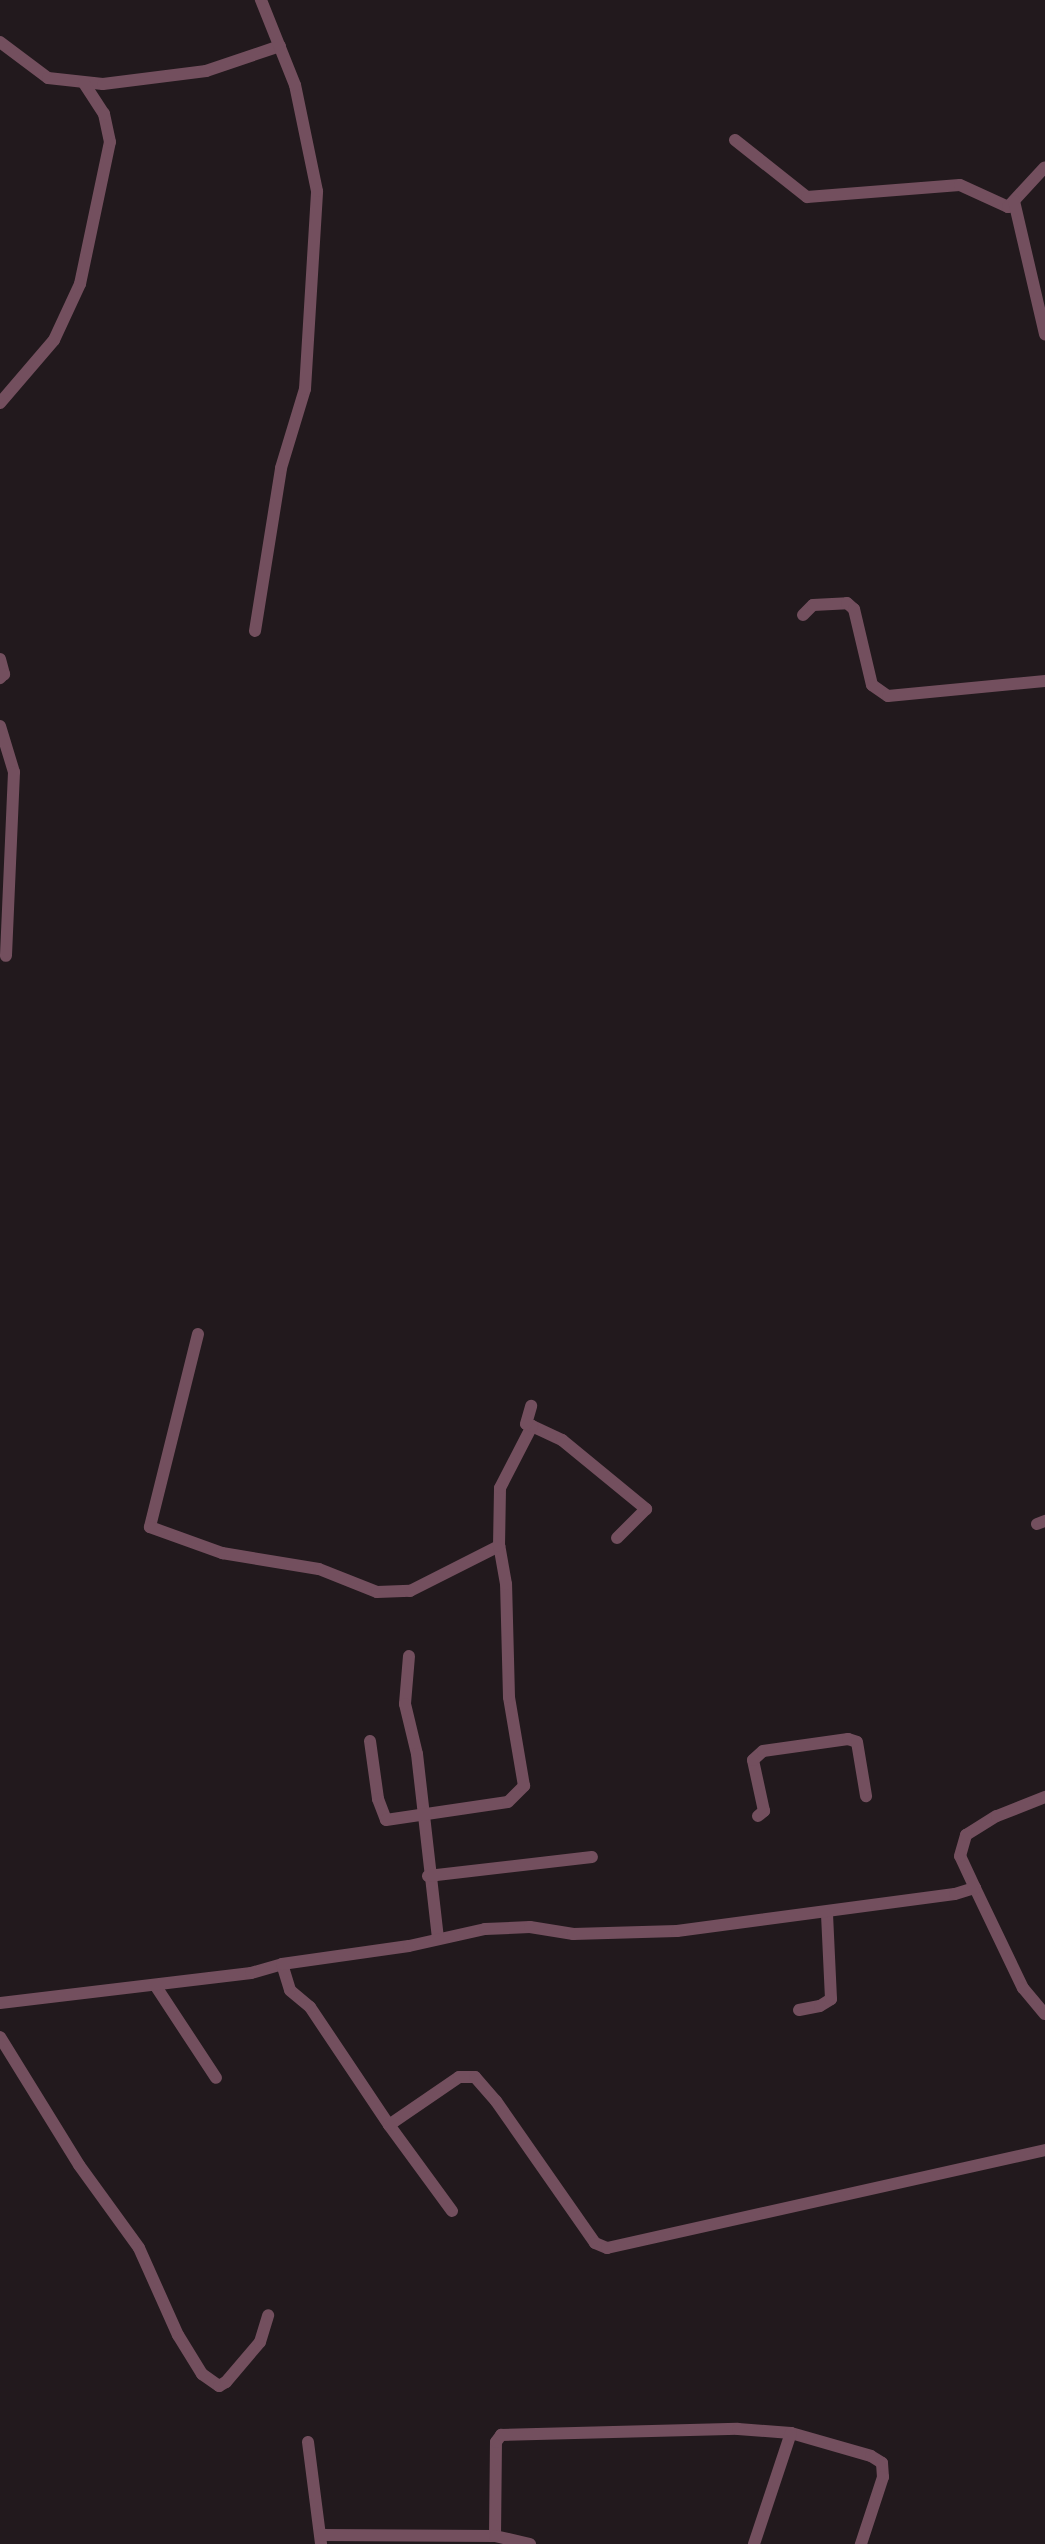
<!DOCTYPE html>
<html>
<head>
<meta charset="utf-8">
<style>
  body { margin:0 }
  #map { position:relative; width:1045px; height:2544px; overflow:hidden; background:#22191d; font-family:"Work Sans",sans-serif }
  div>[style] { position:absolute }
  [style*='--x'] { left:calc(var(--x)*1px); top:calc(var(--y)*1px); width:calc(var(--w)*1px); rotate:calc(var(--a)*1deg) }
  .street>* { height:12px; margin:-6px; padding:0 6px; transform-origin:6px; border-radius:6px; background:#734f5e }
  span { translate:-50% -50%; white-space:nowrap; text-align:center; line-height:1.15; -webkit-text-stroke:5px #090607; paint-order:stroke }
</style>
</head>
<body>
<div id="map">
  <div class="street">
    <i style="--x:0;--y:42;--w:60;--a:36.9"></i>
    <i style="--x:48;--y:78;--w:55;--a:6.2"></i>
    <i style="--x:103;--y:84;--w:104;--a:-7.2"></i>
    <i style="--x:206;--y:71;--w:78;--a:-18.7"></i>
    <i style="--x:735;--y:140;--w:92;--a:38.4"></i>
    <i style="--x:807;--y:197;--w:153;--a:-4.5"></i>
    <i style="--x:960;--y:185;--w:53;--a:24.6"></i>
    <i style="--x:1008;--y:207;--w:54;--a:-47.2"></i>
    <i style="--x:1014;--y:201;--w:137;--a:76.9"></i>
    <i style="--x:0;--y:403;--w:83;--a:-49.4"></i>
    <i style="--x:54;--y:340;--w:62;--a:-65.1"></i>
    <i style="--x:80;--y:284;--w:145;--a:-78.1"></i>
    <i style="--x:110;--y:142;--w:29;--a:-102"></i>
    <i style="--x:104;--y:114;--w:37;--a:-123"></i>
    <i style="--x:803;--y:615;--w:14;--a:-45"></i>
    <i style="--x:813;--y:605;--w:34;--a:-3"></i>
    <i style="--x:847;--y:603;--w:9;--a:41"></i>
    <i style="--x:854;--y:609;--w:78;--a:76.7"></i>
    <i style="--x:872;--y:685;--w:19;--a:35"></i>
    <i style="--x:888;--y:696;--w:158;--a:-5.5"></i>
    <i style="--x:255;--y:631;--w:165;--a:-80.9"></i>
    <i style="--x:281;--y:468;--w:83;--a:-73.1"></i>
    <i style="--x:305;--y:389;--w:198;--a:-86.5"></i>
    <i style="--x:317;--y:191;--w:108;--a:-101.7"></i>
    <i style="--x:295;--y:85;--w:92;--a:-111.8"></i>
    <i style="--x:0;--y:659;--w:16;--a:75"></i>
    <i style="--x:4;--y:674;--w:6;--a:135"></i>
    <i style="--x:0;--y:726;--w:48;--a:73.1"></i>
    <i style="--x:14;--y:772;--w:184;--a:92.5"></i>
    <i style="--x:198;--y:1334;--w:199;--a:104"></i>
    <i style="--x:150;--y:1527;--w:77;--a:19.9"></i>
    <i style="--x:222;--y:1553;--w:98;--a:9.4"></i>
    <i style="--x:319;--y:1569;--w:62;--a:21.6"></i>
    <i style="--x:377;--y:1592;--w:33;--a:-2"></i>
    <i style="--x:410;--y:1591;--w:100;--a:-26.8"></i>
    <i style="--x:532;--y:1426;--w:33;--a:25"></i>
    <i style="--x:562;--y:1440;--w:109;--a:39.4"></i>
    <i style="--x:646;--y:1509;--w:41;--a:135"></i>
    <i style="--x:1037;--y:1524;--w:9;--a:-21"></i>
    <i style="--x:409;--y:1656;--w:48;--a:94.8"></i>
    <i style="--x:405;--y:1704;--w:51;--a:76.5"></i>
    <i style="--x:417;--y:1754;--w:186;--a:83.5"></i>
    <i style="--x:370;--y:1741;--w:59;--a:82.1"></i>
    <i style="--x:378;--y:1799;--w:22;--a:69"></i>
    <i style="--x:386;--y:1820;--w:123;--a:-8.4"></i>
    <i style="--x:508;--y:1802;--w:23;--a:-45"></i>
    <i style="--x:524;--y:1786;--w:90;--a:-99.6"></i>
    <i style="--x:509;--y:1697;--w:113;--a:-91.5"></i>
    <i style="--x:506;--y:1584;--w:39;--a:-100"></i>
    <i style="--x:499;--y:1546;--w:58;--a:-89"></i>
    <i style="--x:500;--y:1488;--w:70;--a:-62.7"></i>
    <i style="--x:532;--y:1426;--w:6;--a:-162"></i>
    <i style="--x:526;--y:1424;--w:19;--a:-74"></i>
    <i style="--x:758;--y:1816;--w:8;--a:-40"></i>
    <i style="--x:764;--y:1811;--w:52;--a:-102.2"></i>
    <i style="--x:753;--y:1760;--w:13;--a:-42"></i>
    <i style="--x:763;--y:1751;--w:86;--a:-8"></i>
    <i style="--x:848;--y:1739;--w:9;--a:18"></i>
    <i style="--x:857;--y:1742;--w:55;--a:80.5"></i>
    <i style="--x:428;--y:1876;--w:165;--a:-6.6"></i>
    <i style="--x:975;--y:1888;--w:111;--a:64.4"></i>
    <i style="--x:1023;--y:1988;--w:34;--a:50"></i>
    <i style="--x:155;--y:1985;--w:111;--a:56.7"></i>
    <i style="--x:0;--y:2003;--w:253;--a:-6.8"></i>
    <i style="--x:251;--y:1973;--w:32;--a:-16"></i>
    <i style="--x:799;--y:2010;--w:21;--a:-11"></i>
    <i style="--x:820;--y:2006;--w:13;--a:-32"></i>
    <i style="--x:831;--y:1999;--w:86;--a:-92.7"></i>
    <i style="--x:0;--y:2037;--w:150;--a:58.3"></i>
    <i style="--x:79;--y:2165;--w:102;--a:54.1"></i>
    <i style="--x:139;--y:2248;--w:95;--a:65.9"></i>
    <i style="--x:178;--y:2335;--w:46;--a:58.4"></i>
    <i style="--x:202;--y:2374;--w:21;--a:35"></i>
    <i style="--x:219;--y:2386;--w:8;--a:-30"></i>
    <i style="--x:226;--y:2382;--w:52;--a:-49.6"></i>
    <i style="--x:260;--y:2342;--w:28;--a:-73"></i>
    <i style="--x:389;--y:2125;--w:142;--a:-123.8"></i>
    <i style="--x:310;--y:2007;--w:26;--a:-140"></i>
    <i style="--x:290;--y:1990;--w:27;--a:-107"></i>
    <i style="--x:282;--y:1964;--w:128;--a:-8.1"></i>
    <i style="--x:409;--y:1946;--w:78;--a:-12.6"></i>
    <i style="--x:485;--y:1929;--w:45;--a:-2.5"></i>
    <i style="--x:530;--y:1927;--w:44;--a:9.2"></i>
    <i style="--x:573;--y:1934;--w:104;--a:-1.7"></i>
    <i style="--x:677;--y:1931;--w:280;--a:-7.6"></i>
    <i style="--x:955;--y:1894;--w:21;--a:-17"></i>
    <i style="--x:975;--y:1888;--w:35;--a:-115"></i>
    <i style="--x:960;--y:1856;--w:22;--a:-74"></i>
    <i style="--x:966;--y:1835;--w:36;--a:-32"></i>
    <i style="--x:997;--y:1816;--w:52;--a:-21.6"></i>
    <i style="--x:452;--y:2211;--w:107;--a:-126.2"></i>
    <i style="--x:389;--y:2125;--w:85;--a:-34.4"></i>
    <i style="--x:459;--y:2077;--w:16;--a:0"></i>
    <i style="--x:475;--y:2077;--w:32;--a:49"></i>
    <i style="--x:496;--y:2101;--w:173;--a:55.1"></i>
    <i style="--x:595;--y:2243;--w:13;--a:23"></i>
    <i style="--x:607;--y:2248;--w:449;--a:-12.6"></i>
    <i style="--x:308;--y:2442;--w:103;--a:82.7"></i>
    <i style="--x:321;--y:2535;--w:174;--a:0.3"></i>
    <i style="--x:495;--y:2536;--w:94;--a:-89.4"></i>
    <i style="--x:496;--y:2442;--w:9;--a:-54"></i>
    <i style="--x:501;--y:2435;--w:237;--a:-1.5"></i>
    <i style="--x:738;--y:2429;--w:53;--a:4.3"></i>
    <i style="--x:791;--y:2433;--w:83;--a:16"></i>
    <i style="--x:871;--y:2456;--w:13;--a:32"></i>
    <i style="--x:882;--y:2463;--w:14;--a:86"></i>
    <i style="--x:883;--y:2477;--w:71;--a:108.2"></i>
    <i style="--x:495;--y:2536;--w:36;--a:13"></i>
    <i style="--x:754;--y:2544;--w:117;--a:-71.6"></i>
  </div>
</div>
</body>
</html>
